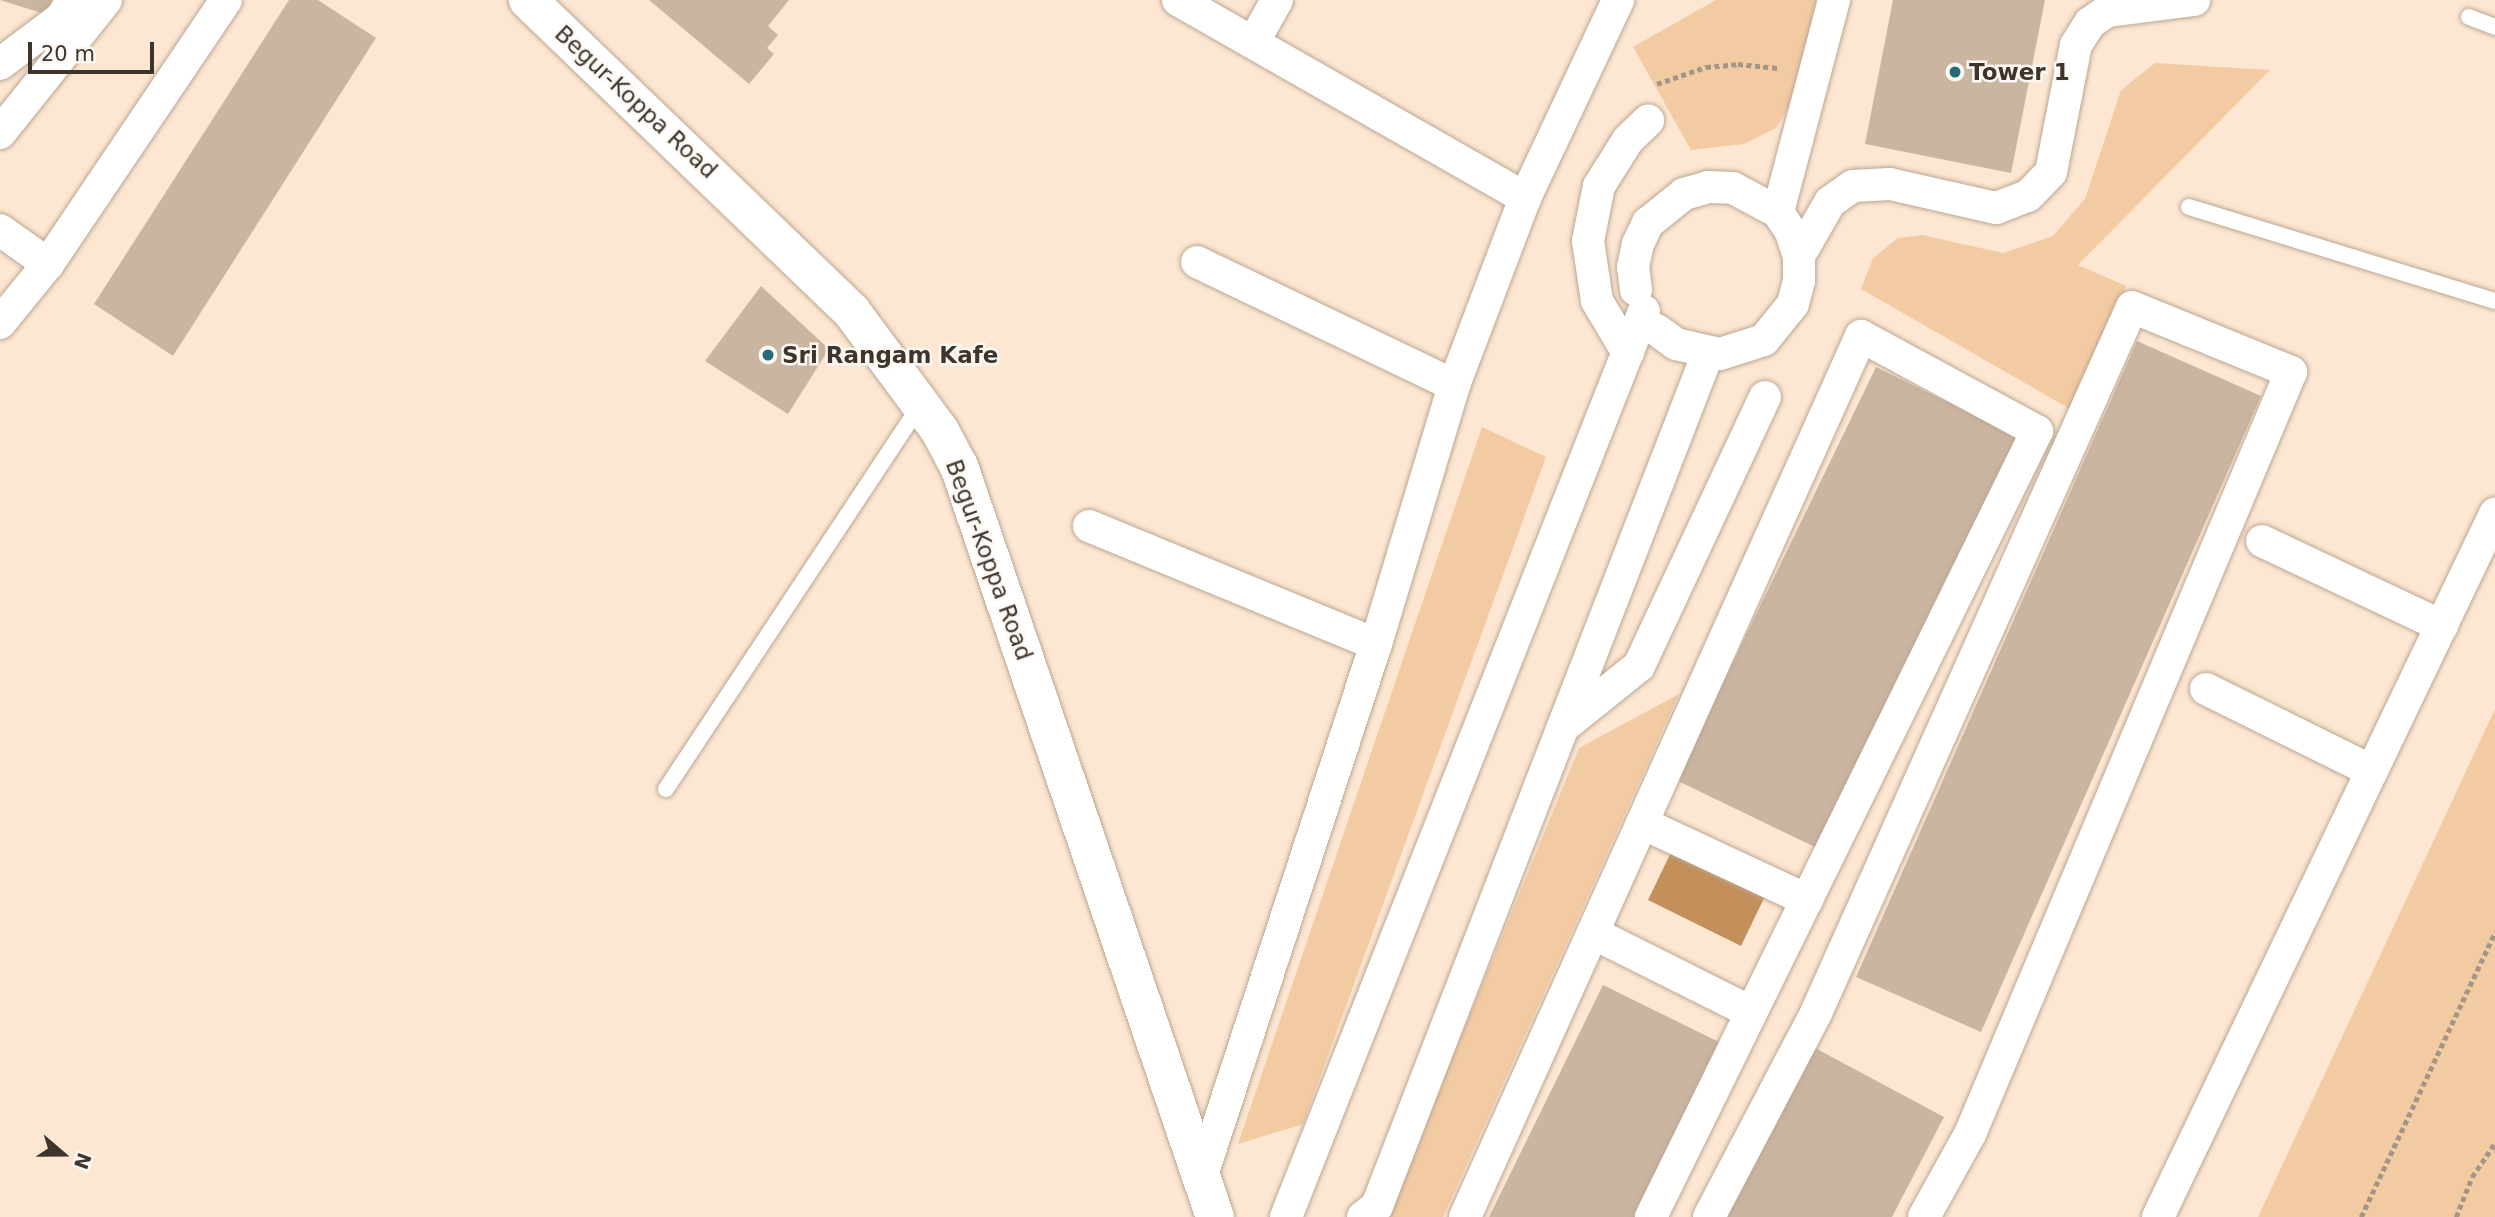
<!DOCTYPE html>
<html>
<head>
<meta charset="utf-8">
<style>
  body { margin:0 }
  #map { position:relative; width:2495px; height:1217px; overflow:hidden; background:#fde7d2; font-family:"DejaVu Sans",sans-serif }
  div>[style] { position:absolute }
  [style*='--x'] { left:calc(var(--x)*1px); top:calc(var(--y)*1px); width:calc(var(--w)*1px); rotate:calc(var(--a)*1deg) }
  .green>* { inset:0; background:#f3cba3 }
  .water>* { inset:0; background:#c3905b }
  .building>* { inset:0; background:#cab5a1 }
  .path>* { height:4.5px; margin-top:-2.25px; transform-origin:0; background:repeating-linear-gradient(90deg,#a59586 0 5px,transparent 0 8.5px) }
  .roads { filter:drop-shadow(0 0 2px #bba793) drop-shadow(0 0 2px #bba793) }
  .lane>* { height:16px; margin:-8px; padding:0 8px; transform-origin:8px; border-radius:8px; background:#fff }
  .street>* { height:32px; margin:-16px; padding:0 16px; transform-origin:16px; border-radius:16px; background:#fff }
  .secondary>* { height:38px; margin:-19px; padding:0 19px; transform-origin:19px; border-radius:19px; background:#fff }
  .dots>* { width:19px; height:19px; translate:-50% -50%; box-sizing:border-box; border:4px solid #fcf8f4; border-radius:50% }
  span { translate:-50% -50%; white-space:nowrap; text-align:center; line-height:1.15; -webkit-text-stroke:5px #fcf8f4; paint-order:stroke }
  .poi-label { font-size:23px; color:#3d342c; font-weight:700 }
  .left { translate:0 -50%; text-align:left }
  .street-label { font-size:23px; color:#3d342c }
  .north { position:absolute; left:28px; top:1119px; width:70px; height:70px; -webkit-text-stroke:5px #fcf8f4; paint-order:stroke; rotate:110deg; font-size:19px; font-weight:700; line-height:28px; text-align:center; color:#3d342c }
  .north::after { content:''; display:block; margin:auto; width:24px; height:32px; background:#3d342c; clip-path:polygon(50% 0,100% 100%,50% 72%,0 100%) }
  .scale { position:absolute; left:28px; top:42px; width:126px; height:32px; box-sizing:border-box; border:4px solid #3d342c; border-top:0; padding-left:9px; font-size:21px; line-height:24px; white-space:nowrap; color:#3d342c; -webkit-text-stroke:5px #fcf8f4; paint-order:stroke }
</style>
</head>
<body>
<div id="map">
  <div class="green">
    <i style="clip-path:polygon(1716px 0,1816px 0,1796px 95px,1776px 128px,1744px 144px,1691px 150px,1633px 47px)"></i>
    <i style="clip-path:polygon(2155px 63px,2270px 70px,2078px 265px,2126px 286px,2070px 409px,1861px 289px,1873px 258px,1898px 238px,1922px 235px,2003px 253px,2053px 236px,2085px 199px,2121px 90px)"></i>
    <i style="clip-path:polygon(1482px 427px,1546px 457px,1303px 1124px,1238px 1144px)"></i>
    <i style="clip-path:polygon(1679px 694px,1443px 1217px,1387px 1217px,1579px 748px)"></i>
    <i style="clip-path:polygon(2495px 709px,2495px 1217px,2258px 1217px)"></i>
  </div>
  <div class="water">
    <i style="clip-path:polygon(1675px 844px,1768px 890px,1741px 946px,1648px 900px)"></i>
  </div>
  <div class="building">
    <i style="clip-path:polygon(0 0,52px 0,48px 15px)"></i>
    <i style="clip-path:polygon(289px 0,318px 0,376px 38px,173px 356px,94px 304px)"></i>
    <i style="clip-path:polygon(649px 0,789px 0,768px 26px,778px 35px,767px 48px,774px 54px,749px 84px)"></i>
    <i style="clip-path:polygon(1893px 0,2045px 0,2011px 173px,1865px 144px)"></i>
    <i style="clip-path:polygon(761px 286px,829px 349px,788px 414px,705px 361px)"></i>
    <i style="clip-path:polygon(2137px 341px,2261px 396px,1981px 1032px,1856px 977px)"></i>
    <i style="clip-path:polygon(1876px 367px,2021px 438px,1821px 850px,1676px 780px)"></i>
    <i style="clip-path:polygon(1603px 985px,1723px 1044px,1638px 1217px,1489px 1217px)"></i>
    <i style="clip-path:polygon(1815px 1048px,1944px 1117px,1892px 1217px,1727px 1217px)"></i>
  </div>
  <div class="path">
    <i style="--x:1657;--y:84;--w:52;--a:-19.1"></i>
    <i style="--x:1706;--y:67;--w:32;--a:-5"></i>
    <i style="--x:1738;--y:64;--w:40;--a:5.7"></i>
    <i style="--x:2361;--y:1217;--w:315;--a:-64.8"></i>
    <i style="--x:2456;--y:1217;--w:43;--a:-68.2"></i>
    <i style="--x:2472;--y:1177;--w:41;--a:-55.9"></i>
  </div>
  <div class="roads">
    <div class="lane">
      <i style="--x:2469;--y:17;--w:28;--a:21"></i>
      <i style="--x:2189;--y:207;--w:320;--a:17.1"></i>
      <i style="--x:666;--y:789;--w:462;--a:-56.5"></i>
    </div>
    <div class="street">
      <i style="--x:1178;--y:0;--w:400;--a:29.7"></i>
      <i style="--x:1253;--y:43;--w:49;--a:-60.8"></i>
      <i style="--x:0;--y:64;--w:76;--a:-37"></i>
      <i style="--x:61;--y:18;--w:22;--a:-56"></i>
      <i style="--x:0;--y:133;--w:170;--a:-51.4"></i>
      <i style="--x:1778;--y:212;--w:219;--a:-75.2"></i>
      <i style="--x:0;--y:230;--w:59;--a:35.3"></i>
      <i style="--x:1799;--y:256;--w:62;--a:-60.1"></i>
      <i style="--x:1830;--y:202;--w:28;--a:-35"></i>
      <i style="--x:1853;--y:186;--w:37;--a:-3"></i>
      <i style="--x:1890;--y:184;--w:109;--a:12.8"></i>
      <i style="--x:1996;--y:208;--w:34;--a:-21"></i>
      <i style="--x:2028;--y:196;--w:33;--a:-46"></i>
      <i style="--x:2051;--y:172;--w:129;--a:-78.9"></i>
      <i style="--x:2076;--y:45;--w:26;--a:-58"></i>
      <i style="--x:2090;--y:23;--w:21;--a:-35"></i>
      <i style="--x:2107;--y:11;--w:88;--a:-7.2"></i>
      <i style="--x:1197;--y:262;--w:285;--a:25.6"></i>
      <i style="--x:1636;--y:290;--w:23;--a:-97"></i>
      <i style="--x:1633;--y:267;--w:24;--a:-78"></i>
      <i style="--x:1638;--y:244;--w:23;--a:-65"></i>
      <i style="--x:1648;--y:223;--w:46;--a:-38.9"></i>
      <i style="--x:1684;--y:194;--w:25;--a:-16"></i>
      <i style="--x:1708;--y:187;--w:25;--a:2"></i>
      <i style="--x:1733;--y:188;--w:51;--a:28.1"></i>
      <i style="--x:1778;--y:212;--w:24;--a:57"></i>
      <i style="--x:1791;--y:232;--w:25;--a:72"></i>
      <i style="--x:1799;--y:256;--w:25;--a:90"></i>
      <i style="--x:1799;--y:281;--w:24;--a:105"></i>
      <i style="--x:1793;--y:304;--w:46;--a:128.9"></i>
      <i style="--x:1764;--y:340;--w:46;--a:162.3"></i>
      <i style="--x:1720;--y:354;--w:45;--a:-167.2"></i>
      <i style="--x:1676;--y:344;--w:24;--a:-144"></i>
      <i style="--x:0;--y:323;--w:76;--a:-50.9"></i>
      <i style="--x:48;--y:264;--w:318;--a:-56"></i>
      <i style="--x:1628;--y:353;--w:61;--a:-120.8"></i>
      <i style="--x:1597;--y:301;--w:61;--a:-98.5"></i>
      <i style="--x:1588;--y:241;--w:56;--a:-78.7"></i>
      <i style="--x:1599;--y:186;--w:54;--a:-57.8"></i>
      <i style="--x:1628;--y:140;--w:28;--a:-44"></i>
      <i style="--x:1089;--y:526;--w:310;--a:22.4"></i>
      <i style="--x:2262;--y:541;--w:199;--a:25.3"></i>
      <i style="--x:2206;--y:689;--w:185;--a:26.3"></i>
      <i style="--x:1563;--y:727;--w:97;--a:-38.8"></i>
      <i style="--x:1639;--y:666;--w:297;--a:-64.9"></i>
      <i style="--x:1642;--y:823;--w:182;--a:25"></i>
      <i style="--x:1593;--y:933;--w:177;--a:26.6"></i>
      <i style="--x:1201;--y:1178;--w:562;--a:-71.86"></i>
      <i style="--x:1376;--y:644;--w:270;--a:-73.2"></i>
      <i style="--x:1454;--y:385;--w:200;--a:-69.2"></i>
      <i style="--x:1525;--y:198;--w:219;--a:-64.8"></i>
      <i style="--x:1286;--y:1217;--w:974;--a:-68.44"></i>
      <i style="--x:1363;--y:1217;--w:18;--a:-38"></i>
      <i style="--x:1377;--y:1206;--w:915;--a:-68.79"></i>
      <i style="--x:1465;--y:1217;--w:966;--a:-65.8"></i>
      <i style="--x:1861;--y:336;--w:200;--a:28.4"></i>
      <i style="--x:2037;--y:431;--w:876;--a:116.16"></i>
      <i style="--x:1709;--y:1217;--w:230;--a:-62.3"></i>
      <i style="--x:1816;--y:1013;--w:773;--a:-65.89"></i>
      <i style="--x:2132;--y:307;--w:172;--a:22.2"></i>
      <i style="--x:2291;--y:372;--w:827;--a:112.84"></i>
      <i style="--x:1970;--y:1134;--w:95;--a:119"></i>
      <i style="--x:2158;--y:1217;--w:780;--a:-64.39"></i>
    </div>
    <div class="secondary">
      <i style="--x:528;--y:0;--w:450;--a:43.9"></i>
      <i style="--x:852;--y:312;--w:148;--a:53.5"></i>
      <i style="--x:940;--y:431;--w:40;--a:62"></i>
      <i style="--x:959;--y:466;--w:793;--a:71.18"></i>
    </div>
  </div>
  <div class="dots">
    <i style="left:1955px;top:72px;background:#246a79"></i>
    <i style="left:768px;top:355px;background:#246a79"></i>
  </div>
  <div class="poi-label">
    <span class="left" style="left:1969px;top:72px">Tower 1</span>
    <span class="left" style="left:782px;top:355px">Sri Rangam Kafe</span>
  </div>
  <div class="street-label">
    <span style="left:636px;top:102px;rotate:43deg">Begur-Koppa Road</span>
    <span style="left:989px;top:560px;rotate:70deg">Begur-Koppa Road</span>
  </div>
  <div class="north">N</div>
  <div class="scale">20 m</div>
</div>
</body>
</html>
